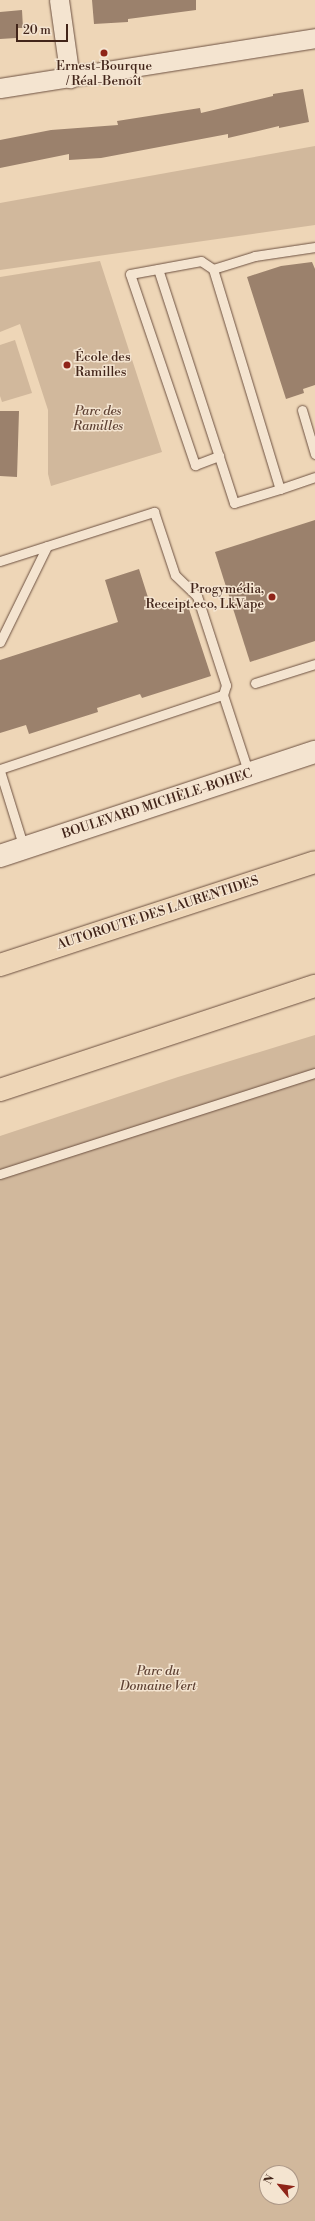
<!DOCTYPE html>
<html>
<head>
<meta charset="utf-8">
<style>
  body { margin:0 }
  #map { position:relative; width:315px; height:2221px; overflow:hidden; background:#eed6b7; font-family:"Libre Bodoni",serif }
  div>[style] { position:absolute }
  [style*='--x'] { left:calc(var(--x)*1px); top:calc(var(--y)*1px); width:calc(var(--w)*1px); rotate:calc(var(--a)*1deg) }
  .green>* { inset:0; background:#d1b89c }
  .building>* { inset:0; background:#9b816c }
  .roads { filter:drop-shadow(0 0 1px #6d5141) drop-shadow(0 0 1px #6d5141) }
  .service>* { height:9px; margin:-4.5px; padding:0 4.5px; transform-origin:4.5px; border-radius:4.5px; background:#f4e4d0 }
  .minor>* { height:19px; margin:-9.5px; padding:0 9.5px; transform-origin:9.5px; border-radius:9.5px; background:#f4e4d0 }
  .tertiary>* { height:22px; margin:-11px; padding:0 11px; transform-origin:11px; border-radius:11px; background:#f4e4d0 }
  .motorway>* { height:22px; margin:-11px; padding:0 11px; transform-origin:11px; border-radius:11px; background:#eed6b7 }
  .dots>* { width:11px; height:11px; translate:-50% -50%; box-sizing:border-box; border:2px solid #f4e4d0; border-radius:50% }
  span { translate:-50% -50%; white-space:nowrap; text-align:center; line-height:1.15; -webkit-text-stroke:3px #f4e4d0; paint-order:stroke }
  .poi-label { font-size:13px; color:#42251a }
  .left { translate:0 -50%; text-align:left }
  .right { translate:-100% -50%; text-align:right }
  .park-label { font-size:13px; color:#5f4234; font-style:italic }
  .street-label { font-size:13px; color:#42251a }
  .north { position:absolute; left:259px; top:2165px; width:40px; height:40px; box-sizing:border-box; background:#f4e4d0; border:1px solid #ad9887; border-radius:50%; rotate:299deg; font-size:11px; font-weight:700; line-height:16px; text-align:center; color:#42251a }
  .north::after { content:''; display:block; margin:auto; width:14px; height:18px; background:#8f2418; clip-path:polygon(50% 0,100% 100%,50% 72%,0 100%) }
  .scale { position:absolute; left:16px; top:24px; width:52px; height:18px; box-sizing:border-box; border:2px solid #42251a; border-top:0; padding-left:5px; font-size:12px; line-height:14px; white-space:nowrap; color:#42251a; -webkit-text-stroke:3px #f4e4d0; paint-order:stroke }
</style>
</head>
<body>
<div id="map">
  <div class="green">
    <i style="clip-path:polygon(315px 146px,315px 225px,0 270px,0 203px)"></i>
    <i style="clip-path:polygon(100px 261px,162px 452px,51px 486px,48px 474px,48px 410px,20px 324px,0 332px,0 277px)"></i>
    <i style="clip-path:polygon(15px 340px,32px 393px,2px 402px,0 396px,0 345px)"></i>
    <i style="clip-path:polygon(evenodd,315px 1035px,315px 2221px,0 2221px,0 1136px,178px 1077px,315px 1035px,267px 2173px,291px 2173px,291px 2197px,267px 2197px,267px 2173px)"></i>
  </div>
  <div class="building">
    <i style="clip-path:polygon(92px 0,196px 0,196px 10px,128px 19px,128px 22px,94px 24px)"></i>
    <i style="clip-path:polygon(22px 10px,23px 28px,16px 28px,16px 38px,0 39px,0 12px)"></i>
    <i style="clip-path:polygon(303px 89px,309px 122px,279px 128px,279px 126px,228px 138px,228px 134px,101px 158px,69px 160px,69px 154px,0 168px,0 140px,51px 130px,118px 125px,117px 121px,200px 108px,201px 113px,273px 96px,273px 94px)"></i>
    <i style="clip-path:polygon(312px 262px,315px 269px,315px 385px,303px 389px,304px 393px,286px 399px,247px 277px,281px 266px)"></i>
    <i style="clip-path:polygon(0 411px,19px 411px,17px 477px,0 476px)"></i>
    <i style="clip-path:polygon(315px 520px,315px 641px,250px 662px,215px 552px)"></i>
    <i style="clip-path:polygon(139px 569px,152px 610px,186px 600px,211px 676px,142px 698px,140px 694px,97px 708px,98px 712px,29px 734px,26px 725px,0 733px,0 660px,118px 622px,105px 580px)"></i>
  </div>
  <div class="roads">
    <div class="service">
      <i style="--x:315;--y:247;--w:61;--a:171.5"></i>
      <i style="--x:255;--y:256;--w:44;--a:162.8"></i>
      <i style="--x:213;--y:269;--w:230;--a:73.1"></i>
      <i style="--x:280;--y:489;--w:37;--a:-19"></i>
      <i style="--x:158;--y:269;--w:246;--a:72"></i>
      <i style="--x:234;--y:503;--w:48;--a:-16.9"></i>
      <i style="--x:213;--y:269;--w:14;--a:-146"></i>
      <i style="--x:201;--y:261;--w:72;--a:169.6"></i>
      <i style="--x:130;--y:274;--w:202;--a:71.2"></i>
      <i style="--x:195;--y:465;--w:26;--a:-21"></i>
      <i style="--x:302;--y:410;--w:46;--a:73.5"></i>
      <i style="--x:0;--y:561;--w:162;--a:-17.7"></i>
      <i style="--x:154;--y:512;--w:66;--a:71.6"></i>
      <i style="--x:175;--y:575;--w:30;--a:44"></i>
      <i style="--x:197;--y:596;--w:94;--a:72"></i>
      <i style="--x:226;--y:685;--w:10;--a:107"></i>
      <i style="--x:0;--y:642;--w:107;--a:-63.9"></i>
      <i style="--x:255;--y:683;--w:63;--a:-17.6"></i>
      <i style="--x:0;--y:769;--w:235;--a:-18.4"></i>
      <i style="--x:223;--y:695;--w:83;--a:71.8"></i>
      <i style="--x:0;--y:771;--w:81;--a:72.7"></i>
      <i style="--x:0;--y:1174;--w:331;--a:-17.8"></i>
    </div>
    <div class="minor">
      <i style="--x:59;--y:0;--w:79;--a:82"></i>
      <i style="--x:0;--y:88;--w:319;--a:-9"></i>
    </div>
    <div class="tertiary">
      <i style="--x:0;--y:856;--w:332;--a:-18.3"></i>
    </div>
    <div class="motorway">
      <i style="--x:0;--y:965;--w:331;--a:-18.1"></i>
      <i style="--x:0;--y:1090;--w:332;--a:-18.3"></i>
    </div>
  </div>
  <div class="dots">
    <i style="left:104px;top:53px;background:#8f2418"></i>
    <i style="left:67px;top:365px;background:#8f2418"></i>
    <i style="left:272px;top:597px;background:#8f2418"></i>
  </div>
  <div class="poi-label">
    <span style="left:104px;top:74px">Ernest-Bourque<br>/ Réal-Benoît</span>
    <span class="left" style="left:75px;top:365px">École des<br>Ramilles</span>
    <span class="right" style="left:264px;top:597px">Progymédia,<br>Receipt.eco, LkVape</span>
  </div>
  <div class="park-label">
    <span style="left:98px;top:419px">Parc des<br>Ramilles</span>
    <span style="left:158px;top:1679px">Parc du<br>Domaine Vert</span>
  </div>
  <div class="street-label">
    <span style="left:157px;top:804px;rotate:-18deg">BOULEVARD MICHÈLE-BOHEC</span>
    <span style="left:158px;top:913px;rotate:-18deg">AUTOROUTE DES LAURENTIDES</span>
  </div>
  <div class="north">N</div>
  <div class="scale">20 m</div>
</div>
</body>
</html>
